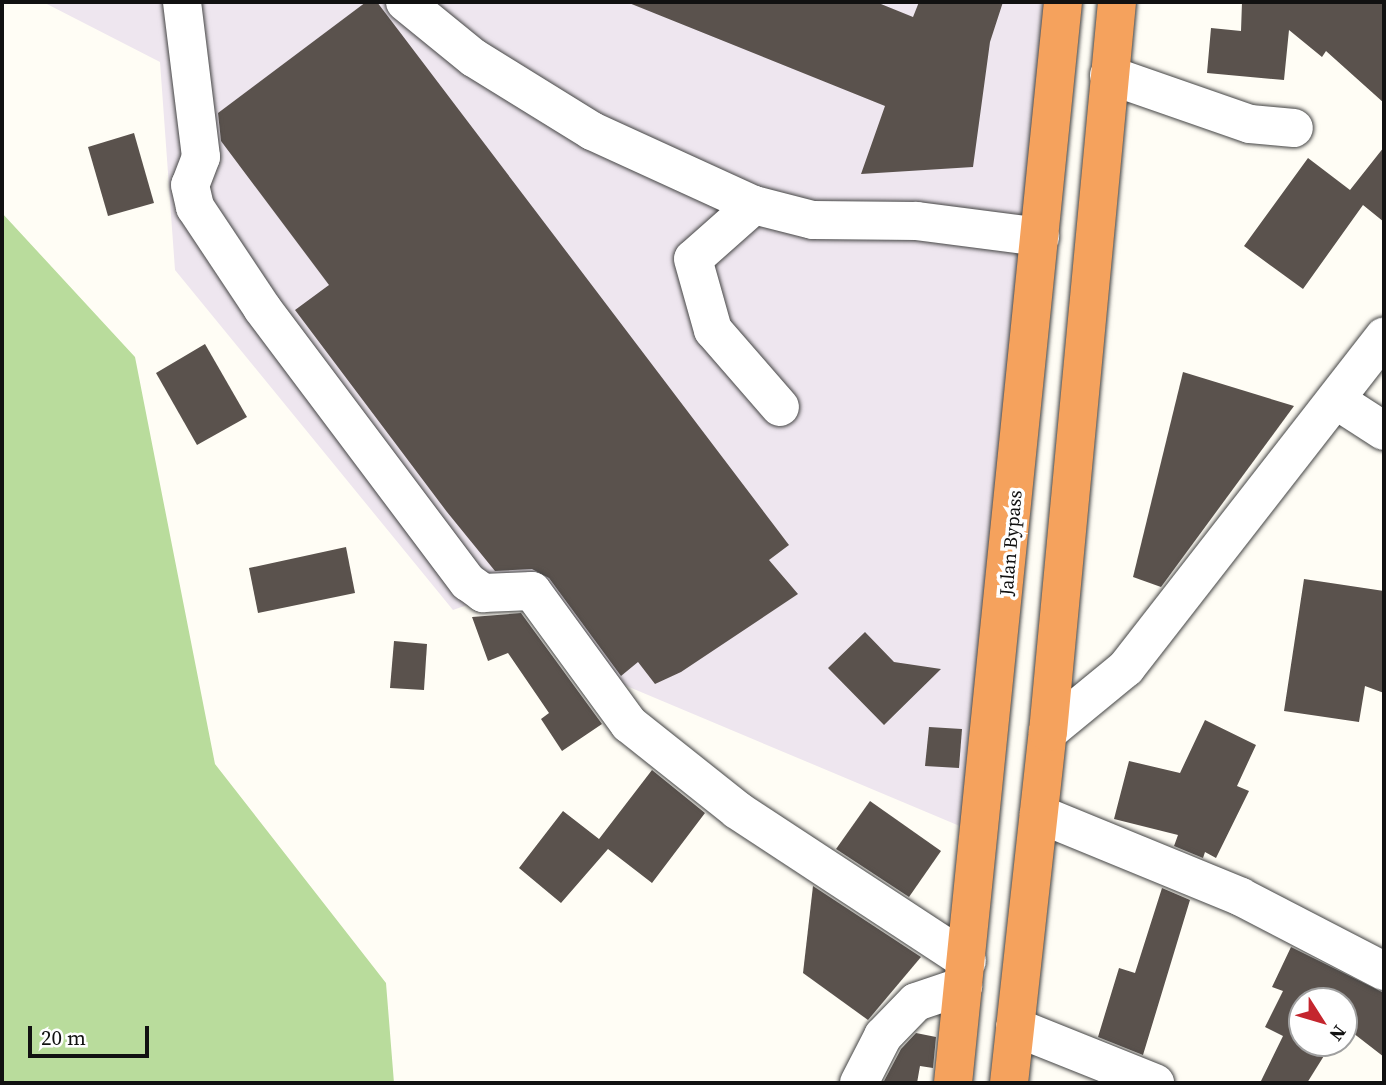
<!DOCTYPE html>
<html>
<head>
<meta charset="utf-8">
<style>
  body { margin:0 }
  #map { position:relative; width:1386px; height:1085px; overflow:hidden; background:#fffdf5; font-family:"Source Serif 4",serif }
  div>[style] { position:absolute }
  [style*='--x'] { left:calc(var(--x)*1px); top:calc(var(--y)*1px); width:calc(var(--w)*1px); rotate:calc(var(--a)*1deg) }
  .industrial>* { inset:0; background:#eee6ef }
  .forest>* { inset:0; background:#b9dc9c }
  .building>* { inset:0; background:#5a524d }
  .roads { filter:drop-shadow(0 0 2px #444) drop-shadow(0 0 2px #444) }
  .minor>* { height:38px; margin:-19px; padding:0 19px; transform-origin:19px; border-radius:19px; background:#fff }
  .highway>* { height:38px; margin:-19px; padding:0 19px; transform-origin:19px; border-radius:19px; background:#f5a25d }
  span { translate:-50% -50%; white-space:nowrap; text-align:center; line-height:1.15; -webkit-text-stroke:7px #fff; paint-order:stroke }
  .street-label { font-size:19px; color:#111 }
  .frame { position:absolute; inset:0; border:4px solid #111; pointer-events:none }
  .north { position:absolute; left:1288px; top:987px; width:70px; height:70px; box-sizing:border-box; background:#fff; border:2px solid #a0a0a0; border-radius:50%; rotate:127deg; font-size:19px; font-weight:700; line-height:28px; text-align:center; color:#111 }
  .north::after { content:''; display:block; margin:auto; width:24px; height:32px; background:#c4262e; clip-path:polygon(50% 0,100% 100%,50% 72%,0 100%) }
  .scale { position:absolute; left:28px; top:1026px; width:121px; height:32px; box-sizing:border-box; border:4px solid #111; border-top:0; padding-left:9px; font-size:21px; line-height:24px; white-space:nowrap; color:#111; -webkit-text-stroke:5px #fff; paint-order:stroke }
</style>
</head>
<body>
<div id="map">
  <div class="industrial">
    <i style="clip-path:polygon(43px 2px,1075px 2px,993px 840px,610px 679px,530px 583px,453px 610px,175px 270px,160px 62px)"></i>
  </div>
  <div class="forest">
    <i style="clip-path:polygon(2px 213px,135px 357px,215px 764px,386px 983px,394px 1083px,2px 1083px)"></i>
  </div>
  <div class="building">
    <i style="clip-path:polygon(366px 2px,377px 2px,789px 545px,769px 560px,798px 594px,681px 672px,655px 684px,638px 662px,621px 676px,549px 578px,532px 569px,495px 571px,447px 512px,295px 310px,329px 285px,221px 141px,218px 113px)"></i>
    <i style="clip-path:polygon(876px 2px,913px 17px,919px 2px,1003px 2px,990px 42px,973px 167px,861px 174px,885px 106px,629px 3px)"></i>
    <i style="clip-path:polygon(1242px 2px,1384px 2px,1384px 103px,1326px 51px,1322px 57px,1289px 30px,1284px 80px,1207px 73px,1211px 28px,1241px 31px)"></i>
    <i style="clip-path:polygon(134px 133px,154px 203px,108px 216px,88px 147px)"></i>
    <i style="clip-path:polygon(1384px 147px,1384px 222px,1363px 205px,1303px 289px,1244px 246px,1308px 158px,1350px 190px)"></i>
    <i style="clip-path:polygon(205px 344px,247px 417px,197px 445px,156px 373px)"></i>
    <i style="clip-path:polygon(1183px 372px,1294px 406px,1161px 587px,1133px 577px)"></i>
    <i style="clip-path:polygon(346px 547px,355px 593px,258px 613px,249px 568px)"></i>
    <i style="clip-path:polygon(1304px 579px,1384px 591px,1384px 693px,1365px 686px,1359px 722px,1284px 711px)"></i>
    <i style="clip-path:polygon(521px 613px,602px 724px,562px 751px,541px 719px,549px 713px,508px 653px,488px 661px,472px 617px)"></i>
    <i style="clip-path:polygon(865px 632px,894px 662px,941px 669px,884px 725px,828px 668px)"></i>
    <i style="clip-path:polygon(394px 641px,427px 644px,424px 690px,390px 688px)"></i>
    <i style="clip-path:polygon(1205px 720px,1256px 745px,1237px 786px,1249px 791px,1216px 858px,1205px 852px,1203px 858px,1174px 846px,1178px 835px,1114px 819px,1129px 761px,1180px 773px)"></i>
    <i style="clip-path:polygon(929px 727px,962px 729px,959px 768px,925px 766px)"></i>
    <i style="clip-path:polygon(652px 770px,705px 813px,652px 883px,608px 849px,561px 903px,519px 868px,563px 811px,599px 839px)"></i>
    <i style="clip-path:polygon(870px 801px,941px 851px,909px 897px,836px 849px)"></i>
    <i style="clip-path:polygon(813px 886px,921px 957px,868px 1020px,803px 973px)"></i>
    <i style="clip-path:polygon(1162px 888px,1190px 900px,1143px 1055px,1098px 1037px,1119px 968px,1135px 973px)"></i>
    <i style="clip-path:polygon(1291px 947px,1384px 993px,1384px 1057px,1344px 1026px,1344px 1001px,1302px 1001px,1302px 1043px,1332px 1043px,1307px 1083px,1260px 1083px,1283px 1036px,1265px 1027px,1283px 991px,1272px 987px)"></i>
    <i style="clip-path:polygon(916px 1033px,936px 1037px,933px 1068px,920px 1066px,917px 1083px,883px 1083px,901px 1049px)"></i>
  </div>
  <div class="roads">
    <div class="minor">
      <i style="--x:182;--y:2;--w:156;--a:83"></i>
      <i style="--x:201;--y:157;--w:30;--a:111"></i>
      <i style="--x:190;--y:185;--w:23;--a:77"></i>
      <i style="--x:195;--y:207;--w:121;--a:56.4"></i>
      <i style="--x:262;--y:308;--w:343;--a:53.1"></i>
      <i style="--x:468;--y:582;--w:19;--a:36"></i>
      <i style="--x:483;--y:593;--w:49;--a:-2.3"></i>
      <i style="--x:532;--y:591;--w:165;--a:53.9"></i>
      <i style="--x:629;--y:724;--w:138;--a:38.5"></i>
      <i style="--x:737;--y:810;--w:275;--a:33.3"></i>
      <i style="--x:405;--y:2;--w:89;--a:39.1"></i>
      <i style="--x:474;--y:58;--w:139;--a:31.7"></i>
      <i style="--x:592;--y:131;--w:178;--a:24.6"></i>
      <i style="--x:754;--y:205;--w:61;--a:14.3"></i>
      <i style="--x:813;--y:220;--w:104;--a:0.6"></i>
      <i style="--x:917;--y:221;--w:124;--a:7.4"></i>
      <i style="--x:1109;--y:75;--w:149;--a:19.2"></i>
      <i style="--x:1250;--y:124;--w:44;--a:5.2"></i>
      <i style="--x:754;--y:205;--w:81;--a:138.5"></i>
      <i style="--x:693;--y:259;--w:74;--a:74.3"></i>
      <i style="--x:713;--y:330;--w:102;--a:49"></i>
      <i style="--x:1336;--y:400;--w:57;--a:32.9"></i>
      <i style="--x:1048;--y:732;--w:101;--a:-39.4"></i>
      <i style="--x:1126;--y:668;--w:420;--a:-52.1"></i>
      <i style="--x:1039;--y:814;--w:218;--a:22.3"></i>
      <i style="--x:1241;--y:897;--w:161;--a:27.4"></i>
      <i style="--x:1015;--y:1027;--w:151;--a:21.8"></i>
      <i style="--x:859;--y:1083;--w:53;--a:-62.9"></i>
      <i style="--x:883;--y:1036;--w:47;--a:-45.9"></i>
      <i style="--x:916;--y:1002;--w:50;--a:-18.8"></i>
    </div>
    <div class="highway">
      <i style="--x:953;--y:1083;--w:1087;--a:-84.19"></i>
      <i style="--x:1009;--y:1083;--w:353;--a:-83.7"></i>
      <i style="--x:1048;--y:732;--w:733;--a:-84.6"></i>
    </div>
  </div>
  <div class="street-label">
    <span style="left:1011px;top:543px;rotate:-85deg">Jalan Bypass</span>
  </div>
  <div class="frame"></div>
  <div class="north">N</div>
  <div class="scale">20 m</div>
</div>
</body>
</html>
